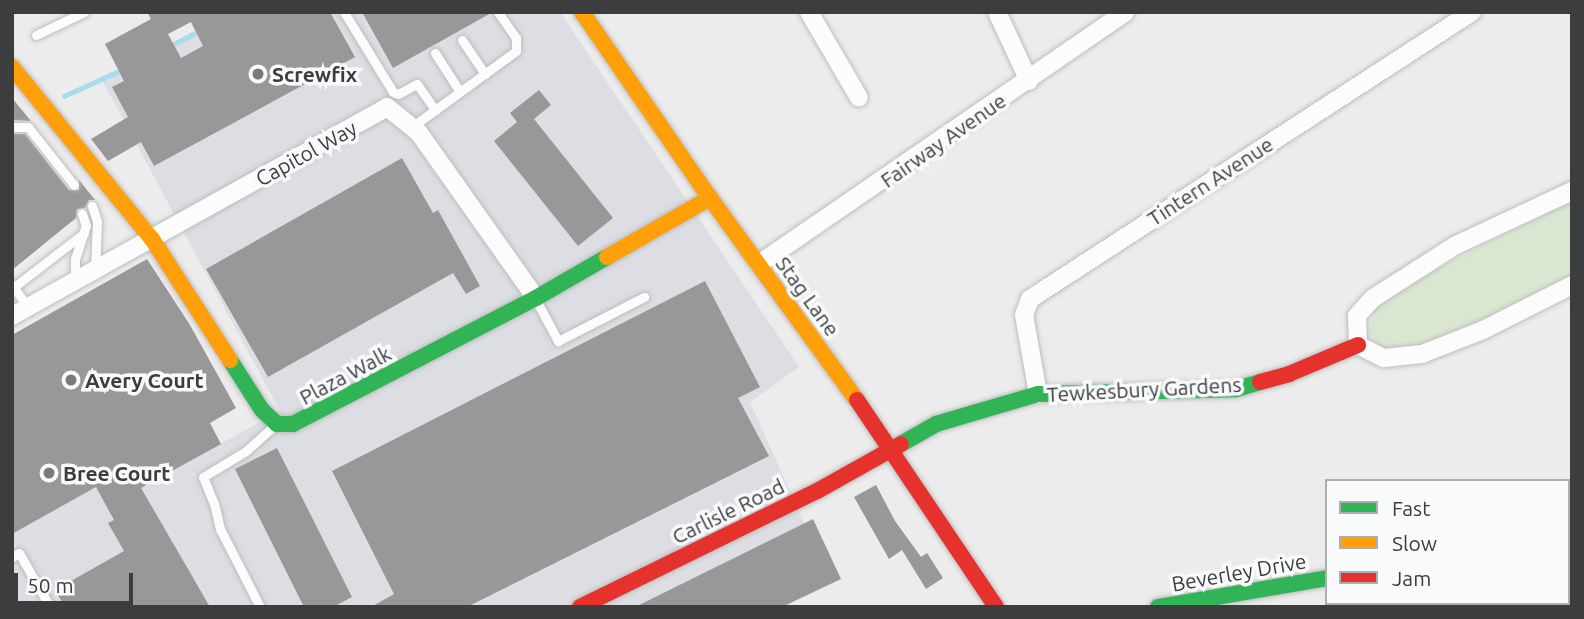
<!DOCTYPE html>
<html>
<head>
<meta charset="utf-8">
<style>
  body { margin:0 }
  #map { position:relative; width:1584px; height:619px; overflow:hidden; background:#ececed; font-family:Ubuntu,sans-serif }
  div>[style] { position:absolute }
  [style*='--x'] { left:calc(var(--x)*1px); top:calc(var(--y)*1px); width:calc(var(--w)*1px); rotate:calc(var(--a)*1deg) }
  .built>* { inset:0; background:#dcdee3 }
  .green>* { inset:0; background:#dae7d0 }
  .stream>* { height:4.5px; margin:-2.25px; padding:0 2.25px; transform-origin:2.25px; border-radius:2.25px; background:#a7ddea }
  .building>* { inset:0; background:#989899 }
  .roads { filter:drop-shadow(0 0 2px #bdbdbe) drop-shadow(0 0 2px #bdbdbe) }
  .lane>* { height:9px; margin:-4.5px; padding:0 4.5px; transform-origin:4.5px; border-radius:4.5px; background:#fcfcfc }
  .street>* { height:18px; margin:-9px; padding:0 9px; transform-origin:9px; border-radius:9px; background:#fcfcfc }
  .fast>* { height:16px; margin:-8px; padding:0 8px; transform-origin:8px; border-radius:8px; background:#30b455 }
  .slow>* { height:16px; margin:-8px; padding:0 8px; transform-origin:8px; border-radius:8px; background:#ff9f0a }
  .jam>* { height:16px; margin:-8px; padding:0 8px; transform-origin:8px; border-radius:8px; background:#e5322d }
  .dots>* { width:19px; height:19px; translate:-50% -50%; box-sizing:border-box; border:4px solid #f9fafc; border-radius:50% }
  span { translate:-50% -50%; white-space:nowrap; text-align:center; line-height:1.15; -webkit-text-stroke:7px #f9fafc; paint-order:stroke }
  .poi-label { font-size:21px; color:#3c3d3e; font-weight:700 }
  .left { translate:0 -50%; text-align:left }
  .street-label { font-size:21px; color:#3c3d3e }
  .frame { position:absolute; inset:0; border:14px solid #3c3d3e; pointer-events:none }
  .legend { position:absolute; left:1325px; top:479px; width:245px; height:126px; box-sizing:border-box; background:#f9fafc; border:2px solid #adaeb0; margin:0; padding:9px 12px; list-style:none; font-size:21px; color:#3c3d3e }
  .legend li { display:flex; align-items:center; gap:14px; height:35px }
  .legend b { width:35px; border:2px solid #adaeb0 }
  .scale { position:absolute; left:14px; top:573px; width:119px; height:32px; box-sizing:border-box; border:4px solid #3c3d3e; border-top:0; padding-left:9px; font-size:21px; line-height:24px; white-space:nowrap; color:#3c3d3e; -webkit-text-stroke:5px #f9fafc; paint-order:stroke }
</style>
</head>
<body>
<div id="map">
  <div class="built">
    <i style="clip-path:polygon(230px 12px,560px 12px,799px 367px,750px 402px,830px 581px,781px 607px,12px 607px,12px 534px,96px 487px,107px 506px,280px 411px,102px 80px)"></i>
  </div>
  <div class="green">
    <i style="clip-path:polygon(1572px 200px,1572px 277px,1478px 326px,1418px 348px,1393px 352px,1378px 347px,1368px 334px,1375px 308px,1406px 285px)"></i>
  </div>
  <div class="stream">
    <i style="--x:170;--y:46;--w:27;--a:-27"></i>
    <i style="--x:64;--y:96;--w:63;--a:-24.5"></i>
  </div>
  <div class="building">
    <i style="clip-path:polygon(evenodd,147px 12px,330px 12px,355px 57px,154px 166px,141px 142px,108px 161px,91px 139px,128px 117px,112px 87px,124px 81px,105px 44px,151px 19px,147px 12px,191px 22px,203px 46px,181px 58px,168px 34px,191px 22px)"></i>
    <i style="clip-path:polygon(362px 12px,491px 12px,491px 13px,393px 68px)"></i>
    <i style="clip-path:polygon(539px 90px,551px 105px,534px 119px,613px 218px,578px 246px,494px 141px,517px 122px,510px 113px)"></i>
    <i style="clip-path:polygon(12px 98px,31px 121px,12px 120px)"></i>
    <i style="clip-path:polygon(12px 134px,25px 134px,69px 190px,79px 190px,79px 180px,95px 200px,89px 200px,85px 208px,77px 209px,76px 218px,12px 270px)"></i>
    <i style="clip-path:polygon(402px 158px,433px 213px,438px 210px,480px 286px,466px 294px,453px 273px,268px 377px,206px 269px)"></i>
    <i style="clip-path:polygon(147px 259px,190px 325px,236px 408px,210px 423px,221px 444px,141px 488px,210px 607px,65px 607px,55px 590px,124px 551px,108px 523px,114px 520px,96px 487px,12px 534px,12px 335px)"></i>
    <i style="clip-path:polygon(705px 281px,760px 387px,738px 398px,769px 456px,467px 607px,371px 607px,394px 594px,332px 471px)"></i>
    <i style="clip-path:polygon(277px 448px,352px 597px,333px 607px,304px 607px,235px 469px)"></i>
    <i style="clip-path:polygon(876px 485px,895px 521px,921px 557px,927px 553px,943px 578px,926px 589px,902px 550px,889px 559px,854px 497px)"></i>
    <i style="clip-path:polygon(813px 519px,841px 579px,782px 607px,635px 607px)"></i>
  </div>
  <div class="roads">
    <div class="lane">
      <i style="--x:344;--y:12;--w:94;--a:58.5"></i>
      <i style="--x:393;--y:92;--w:5;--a:22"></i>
      <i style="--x:398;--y:94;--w:21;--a:-28"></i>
      <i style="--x:417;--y:84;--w:32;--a:55"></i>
      <i style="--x:435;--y:110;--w:100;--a:-36.1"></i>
      <i style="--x:516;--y:51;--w:13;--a:-90"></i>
      <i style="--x:516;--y:38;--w:32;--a:-125"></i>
      <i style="--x:36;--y:35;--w:53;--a:-25.6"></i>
      <i style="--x:462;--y:40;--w:41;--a:55.9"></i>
      <i style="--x:435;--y:53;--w:46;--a:57.3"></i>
      <i style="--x:413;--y:126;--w:27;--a:-36"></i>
      <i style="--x:12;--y:127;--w:16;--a:0"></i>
      <i style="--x:28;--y:127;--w:74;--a:51.6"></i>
      <i style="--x:92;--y:206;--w:16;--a:72"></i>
      <i style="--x:97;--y:221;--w:49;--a:92.3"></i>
      <i style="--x:75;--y:281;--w:22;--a:-90"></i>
      <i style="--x:75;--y:259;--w:35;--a:-72"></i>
      <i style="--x:86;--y:226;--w:13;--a:-108"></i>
      <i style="--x:12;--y:285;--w:27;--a:54"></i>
      <i style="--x:14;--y:287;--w:88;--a:-37.6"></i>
      <i style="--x:536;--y:300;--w:47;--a:61.8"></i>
      <i style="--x:558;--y:341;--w:97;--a:-27.1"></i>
      <i style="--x:12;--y:557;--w:8;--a:-30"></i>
      <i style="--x:19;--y:553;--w:62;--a:60.1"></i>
      <i style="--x:260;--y:607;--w:88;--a:-117.1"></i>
      <i style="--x:220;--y:529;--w:26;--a:-103"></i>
      <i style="--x:214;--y:504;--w:29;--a:-112"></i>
      <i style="--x:203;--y:477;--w:50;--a:-31.2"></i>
      <i style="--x:246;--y:451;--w:39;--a:-42"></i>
    </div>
    <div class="street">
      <i style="--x:809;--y:12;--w:99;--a:59.8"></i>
      <i style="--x:997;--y:12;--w:76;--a:65.1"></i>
      <i style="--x:1572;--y:191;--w:128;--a:155"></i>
      <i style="--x:1456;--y:245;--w:98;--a:147.4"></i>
      <i style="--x:1373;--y:298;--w:24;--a:132"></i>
      <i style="--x:1357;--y:316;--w:29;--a:88"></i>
      <i style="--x:1358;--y:345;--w:29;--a:27"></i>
      <i style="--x:1384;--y:358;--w:38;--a:-6"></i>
      <i style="--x:1422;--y:354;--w:66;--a:-21.5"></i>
      <i style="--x:1483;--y:330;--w:100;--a:-26.8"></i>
      <i style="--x:759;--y:264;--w:444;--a:-34.5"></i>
      <i style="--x:12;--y:316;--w:429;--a:-29.1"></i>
      <i style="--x:387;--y:107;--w:41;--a:39.1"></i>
      <i style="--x:419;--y:133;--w:202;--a:54.7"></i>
      <i style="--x:1038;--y:394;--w:80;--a:-100"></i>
      <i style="--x:1024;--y:315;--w:17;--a:-69"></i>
      <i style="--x:1030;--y:299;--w:527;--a:-33"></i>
    </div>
    <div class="fast">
      <i style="--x:230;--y:360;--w:59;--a:57.4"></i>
      <i style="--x:262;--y:410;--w:21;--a:43"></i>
      <i style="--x:277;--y:424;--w:16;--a:0"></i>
      <i style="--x:293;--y:424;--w:274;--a:-27.4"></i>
      <i style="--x:536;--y:298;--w:82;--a:-30"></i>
      <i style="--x:901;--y:444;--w:40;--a:-29.7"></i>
      <i style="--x:936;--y:424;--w:106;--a:-16.4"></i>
      <i style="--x:1038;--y:394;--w:198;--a:-1.4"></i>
      <i style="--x:1236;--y:389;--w:25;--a:-16"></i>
      <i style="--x:1568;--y:536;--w:4;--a:0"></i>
      <i style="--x:1158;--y:607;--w:171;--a:-9.7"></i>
    </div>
    <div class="slow">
      <i style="--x:582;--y:12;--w:226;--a:55.5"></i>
      <i style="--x:710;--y:198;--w:250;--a:54"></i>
      <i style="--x:12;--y:67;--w:222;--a:50.9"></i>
      <i style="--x:152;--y:239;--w:144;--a:57.2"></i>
      <i style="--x:607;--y:257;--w:119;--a:-29.8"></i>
    </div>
    <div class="jam">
      <i style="--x:1260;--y:382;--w:30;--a:-15"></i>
      <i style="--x:1289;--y:374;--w:75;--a:-22.8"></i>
      <i style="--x:857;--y:400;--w:249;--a:56.1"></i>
      <i style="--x:580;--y:607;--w:264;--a:-26.1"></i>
      <i style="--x:817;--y:491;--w:96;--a:-29.2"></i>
    </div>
  </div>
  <div class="dots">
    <i style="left:258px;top:74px;background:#7a7a7b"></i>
    <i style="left:71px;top:380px;background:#7a7a7b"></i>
    <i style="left:49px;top:473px;background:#7a7a7b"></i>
  </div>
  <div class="poi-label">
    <span class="left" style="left:272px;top:74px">Screwfix</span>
    <span class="left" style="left:85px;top:380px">Avery Court</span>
    <span class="left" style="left:63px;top:473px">Bree Court</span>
  </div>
  <div class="street-label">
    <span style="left:943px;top:140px;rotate:-35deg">Fairway Avenue</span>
    <span style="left:306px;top:153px;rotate:-29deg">Capitol Way</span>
    <span style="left:1210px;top:181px;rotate:-33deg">Tintern Avenue</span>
    <span style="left:808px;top:296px;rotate:54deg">Stag Lane</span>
    <span style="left:345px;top:375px;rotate:-28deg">Plaza Walk</span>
    <span style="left:1144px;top:389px;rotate:-3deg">Tewkesbury Gardens</span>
    <span style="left:728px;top:511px;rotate:-26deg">Carlisle Road</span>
    <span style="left:1239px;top:572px;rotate:-10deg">Beverley Drive</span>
  </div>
  <div class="frame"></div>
  <ul class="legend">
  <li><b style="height:9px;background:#30b455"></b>Fast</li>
  <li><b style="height:9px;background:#ff9f0a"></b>Slow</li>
  <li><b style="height:9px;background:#e5322d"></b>Jam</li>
  </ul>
  <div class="scale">50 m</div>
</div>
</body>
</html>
